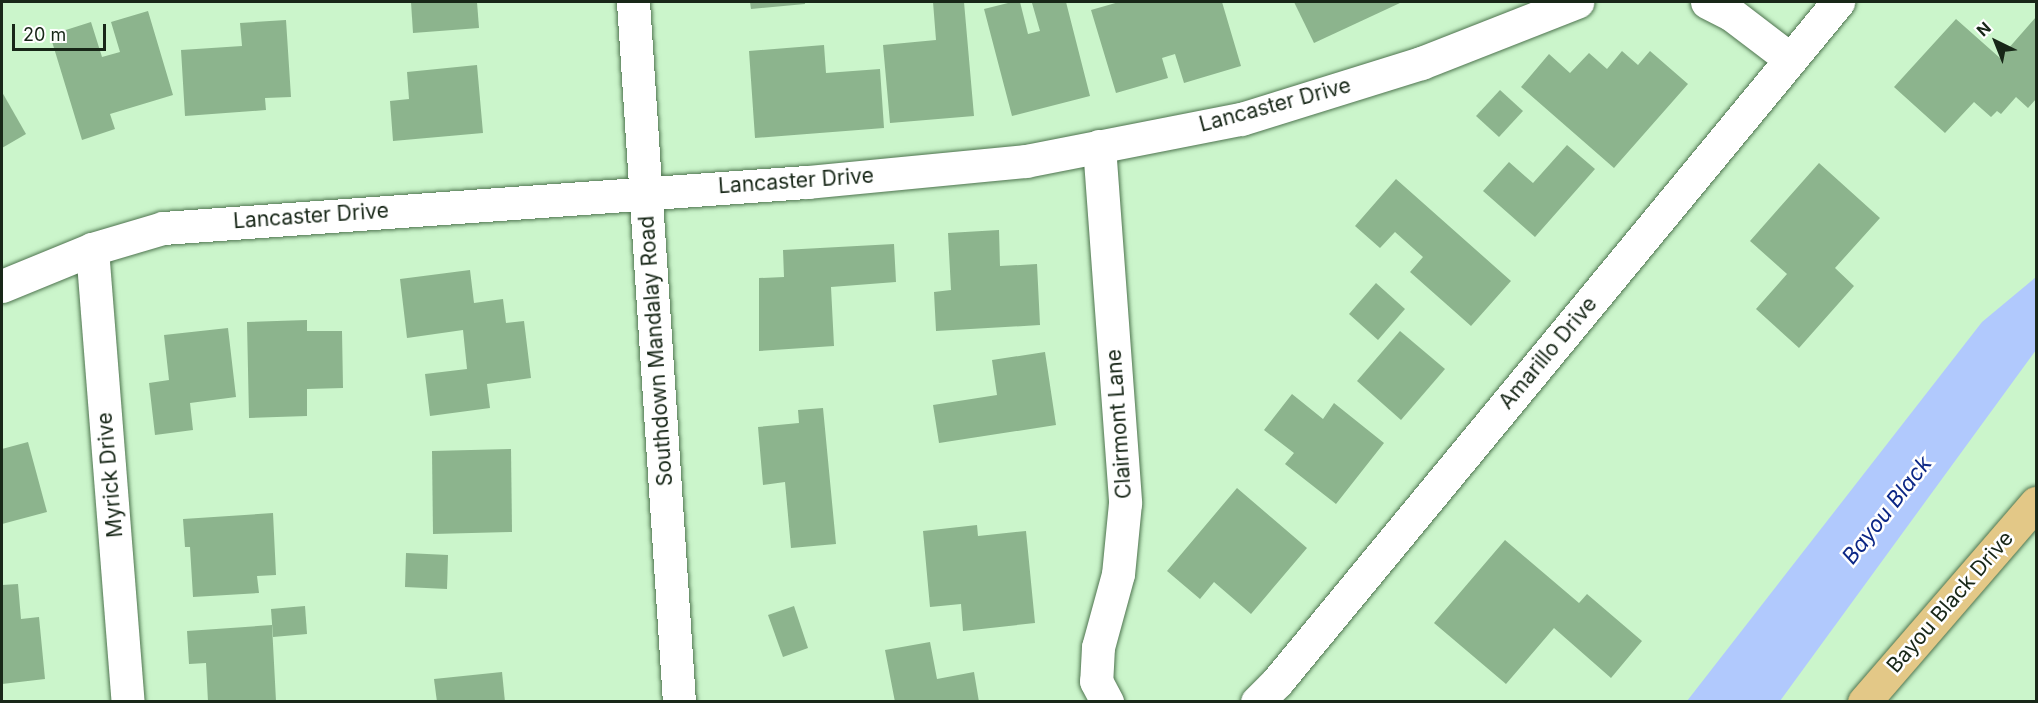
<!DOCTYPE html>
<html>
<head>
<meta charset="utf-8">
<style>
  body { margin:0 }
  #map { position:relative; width:2038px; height:703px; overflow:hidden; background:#cbf5cb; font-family:Inter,sans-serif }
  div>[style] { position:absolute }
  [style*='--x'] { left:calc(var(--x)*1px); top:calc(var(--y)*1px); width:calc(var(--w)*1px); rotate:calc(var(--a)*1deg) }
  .water>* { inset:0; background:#b1c9fd }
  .building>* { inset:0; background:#8cb48d }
  .roads { filter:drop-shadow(0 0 2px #4e744f) drop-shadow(0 0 2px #4e744f) }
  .minor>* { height:33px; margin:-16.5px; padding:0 16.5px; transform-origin:16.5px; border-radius:16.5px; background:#fff }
  .major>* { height:33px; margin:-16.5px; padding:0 16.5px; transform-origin:16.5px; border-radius:16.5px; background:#e3c887 }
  span { translate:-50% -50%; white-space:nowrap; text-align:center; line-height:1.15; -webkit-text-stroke:5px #fff; paint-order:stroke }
  .street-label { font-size:21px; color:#182718 }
  .water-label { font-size:22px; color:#0c2786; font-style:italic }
  .frame { position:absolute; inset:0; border:3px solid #182718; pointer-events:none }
  .north { position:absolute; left:1966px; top:12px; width:60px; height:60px; -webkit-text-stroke:4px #fff; paint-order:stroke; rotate:317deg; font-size:16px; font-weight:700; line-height:24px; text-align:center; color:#182718 }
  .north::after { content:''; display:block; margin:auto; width:21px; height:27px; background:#182718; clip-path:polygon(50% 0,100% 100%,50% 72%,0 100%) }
  .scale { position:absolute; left:12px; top:24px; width:94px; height:27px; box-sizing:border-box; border:3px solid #182718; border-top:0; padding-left:8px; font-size:18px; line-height:21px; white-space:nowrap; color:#182718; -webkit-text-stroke:4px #fff; paint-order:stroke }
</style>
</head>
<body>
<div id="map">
  <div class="water">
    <i style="clip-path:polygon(2036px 277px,2036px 350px,1780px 701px,1687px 701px,1982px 322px)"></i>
  </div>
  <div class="building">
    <i style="clip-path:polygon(411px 2px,477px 2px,479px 28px,413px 33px)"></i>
    <i style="clip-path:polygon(750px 2px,805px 2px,805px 4px,751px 9px)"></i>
    <i style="clip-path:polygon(933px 2px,964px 2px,974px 116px,890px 123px,883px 45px,936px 40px)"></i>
    <i style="clip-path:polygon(1012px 2px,1020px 2px,1028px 34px,1040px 31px,1032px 3px,1066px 2px,1090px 96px,1012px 116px,984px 9px)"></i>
    <i style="clip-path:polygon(1119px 2px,1222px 2px,1241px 66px,1184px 83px,1175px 54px,1162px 58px,1168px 78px,1116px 93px,1091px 10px)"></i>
    <i style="clip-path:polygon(1294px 2px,1399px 2px,1400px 3px,1314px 43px)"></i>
    <i style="clip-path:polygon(148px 11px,173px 95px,110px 114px,115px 129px,82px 140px,50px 35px,91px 22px,102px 57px,120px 52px,111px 22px)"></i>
    <i style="clip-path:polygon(2036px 17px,2036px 99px,2028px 108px,2016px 97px,2001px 114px,1997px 111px,1991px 117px,1974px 102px,1945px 133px,1894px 87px,1956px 19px,2000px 58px)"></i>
    <i style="clip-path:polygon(286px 20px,291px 97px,265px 98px,266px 110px,185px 116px,181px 50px,242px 46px,240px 23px)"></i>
    <i style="clip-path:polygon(824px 45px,826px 73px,880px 69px,884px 128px,755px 138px,749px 51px)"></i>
    <i style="clip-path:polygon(1622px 51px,1638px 65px,1650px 51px,1688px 84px,1614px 168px,1521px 87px,1549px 54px,1570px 73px,1589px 53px,1607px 69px)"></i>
    <i style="clip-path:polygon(477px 65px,483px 133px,393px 141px,390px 101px,409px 99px,407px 72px)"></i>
    <i style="clip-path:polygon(1500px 90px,1523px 111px,1499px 137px,1476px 116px)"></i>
    <i style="clip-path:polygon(2px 92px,26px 134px,2px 148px)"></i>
    <i style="clip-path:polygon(1567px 145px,1595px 169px,1535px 237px,1483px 191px,1509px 162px,1533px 183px)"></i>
    <i style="clip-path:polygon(1819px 163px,1880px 218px,1835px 268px,1854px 286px,1799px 348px,1756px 309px,1787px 274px,1750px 241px)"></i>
    <i style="clip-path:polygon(1396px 179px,1511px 281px,1471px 326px,1410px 272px,1423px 257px,1395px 232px,1380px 248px,1355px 226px)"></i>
    <i style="clip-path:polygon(999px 230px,1000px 266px,1037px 264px,1040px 325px,936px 331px,934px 292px,951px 290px,948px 233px)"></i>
    <i style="clip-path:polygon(894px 244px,896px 282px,831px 287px,834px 346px,759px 351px,759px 278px,784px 277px,783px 250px)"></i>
    <i style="clip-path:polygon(470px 270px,474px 303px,503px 299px,506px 323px,524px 321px,531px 378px,487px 384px,490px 408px,430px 416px,425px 374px,467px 369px,463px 330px,407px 338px,400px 279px)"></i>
    <i style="clip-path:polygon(1376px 283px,1405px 309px,1378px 340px,1349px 314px)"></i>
    <i style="clip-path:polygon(307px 320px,307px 331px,342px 331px,343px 388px,307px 389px,307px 416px,249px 418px,247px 322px)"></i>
    <i style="clip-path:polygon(228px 328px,236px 397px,190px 403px,193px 430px,155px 435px,149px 383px,169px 380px,164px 335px)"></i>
    <i style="clip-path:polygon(1400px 331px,1445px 369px,1401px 420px,1357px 381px)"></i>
    <i style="clip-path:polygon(1045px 352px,1056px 425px,939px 443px,933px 405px,997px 395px,992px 360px)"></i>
    <i style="clip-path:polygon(1292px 394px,1323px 419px,1334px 403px,1384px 443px,1336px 504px,1285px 464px,1294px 453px,1264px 430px)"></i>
    <i style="clip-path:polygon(823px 408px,836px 544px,791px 548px,785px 482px,763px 485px,758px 427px,799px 423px,798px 410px)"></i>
    <i style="clip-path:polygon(28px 442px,47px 512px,2px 524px,2px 449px)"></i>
    <i style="clip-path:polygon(511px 449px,512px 532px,433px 534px,432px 451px)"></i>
    <i style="clip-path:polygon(1237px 488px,1307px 548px,1251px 614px,1214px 582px,1200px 599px,1167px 571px)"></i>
    <i style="clip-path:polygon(273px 513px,276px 575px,257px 576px,259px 593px,193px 597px,190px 547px,185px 547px,183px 519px)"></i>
    <i style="clip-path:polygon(977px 525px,978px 536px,1026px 531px,1035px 623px,963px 631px,961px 604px,930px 607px,923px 531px)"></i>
    <i style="clip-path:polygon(1505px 540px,1579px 603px,1587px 594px,1642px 641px,1611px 678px,1554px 628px,1506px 684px,1434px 623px)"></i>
    <i style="clip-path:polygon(406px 553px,448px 555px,447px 589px,405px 587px)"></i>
    <i style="clip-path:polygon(18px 584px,21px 619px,39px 617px,45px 679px,2px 684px,2px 585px)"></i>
    <i style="clip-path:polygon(305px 606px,307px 634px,273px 637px,271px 609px)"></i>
    <i style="clip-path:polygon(794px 606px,808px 648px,783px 657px,768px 615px)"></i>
    <i style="clip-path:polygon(272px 625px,276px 701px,208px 702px,206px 663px,189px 664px,187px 631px)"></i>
    <i style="clip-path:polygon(930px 642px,937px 679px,974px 672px,979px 702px,895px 702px,885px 650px)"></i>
    <i style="clip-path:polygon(502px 672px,505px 702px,437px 702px,434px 679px)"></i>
  </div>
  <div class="roads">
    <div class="minor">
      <i style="--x:633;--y:2;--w:702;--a:86.24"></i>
      <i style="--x:1707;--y:2;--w:27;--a:27"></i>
      <i style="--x:1731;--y:14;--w:74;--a:37.3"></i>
      <i style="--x:1099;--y:146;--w:358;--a:85.8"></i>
      <i style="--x:1125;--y:503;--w:71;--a:95.6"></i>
      <i style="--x:1118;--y:574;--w:76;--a:105.3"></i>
      <i style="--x:1098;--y:647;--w:34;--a:93"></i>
      <i style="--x:1096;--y:681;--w:24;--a:62"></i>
      <i style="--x:92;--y:249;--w:454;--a:85.5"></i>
      <i style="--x:2;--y:286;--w:97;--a:-22.3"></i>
      <i style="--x:92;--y:249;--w:74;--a:-16.5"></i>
      <i style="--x:163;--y:228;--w:646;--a:-4.09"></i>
      <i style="--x:807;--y:182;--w:220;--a:-5.5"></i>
      <i style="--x:1026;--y:161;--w:219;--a:-11.1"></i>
      <i style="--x:1241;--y:119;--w:189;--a:-17.3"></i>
      <i style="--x:1421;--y:63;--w:168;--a:-21.4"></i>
      <i style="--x:1257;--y:702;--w:28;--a:-45"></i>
      <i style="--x:1277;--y:682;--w:882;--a:-50.48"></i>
    </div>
    <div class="major">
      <i style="--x:1864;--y:702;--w:263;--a:-49.2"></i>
    </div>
  </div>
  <div class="street-label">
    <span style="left:1275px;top:105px;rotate:-15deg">Lancaster Drive</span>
    <span style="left:796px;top:181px;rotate:-4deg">Lancaster Drive</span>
    <span style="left:311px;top:216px;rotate:-4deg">Lancaster Drive</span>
    <span style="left:656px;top:351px;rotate:-94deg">Southdown Mandalay Road</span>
    <span style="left:1548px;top:353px;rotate:-50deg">Amarillo Drive</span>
    <span style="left:1119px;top:424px;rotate:-94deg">Clairmont Lane</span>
    <span style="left:110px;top:475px;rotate:-95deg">Myrick Drive</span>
    <span style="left:1950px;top:602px;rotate:-49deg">Bayou Black Drive</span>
  </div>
  <div class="water-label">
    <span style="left:1887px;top:510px;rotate:-52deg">Bayou Black</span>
  </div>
  <div class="frame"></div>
  <div class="north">N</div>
  <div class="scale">20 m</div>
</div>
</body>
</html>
